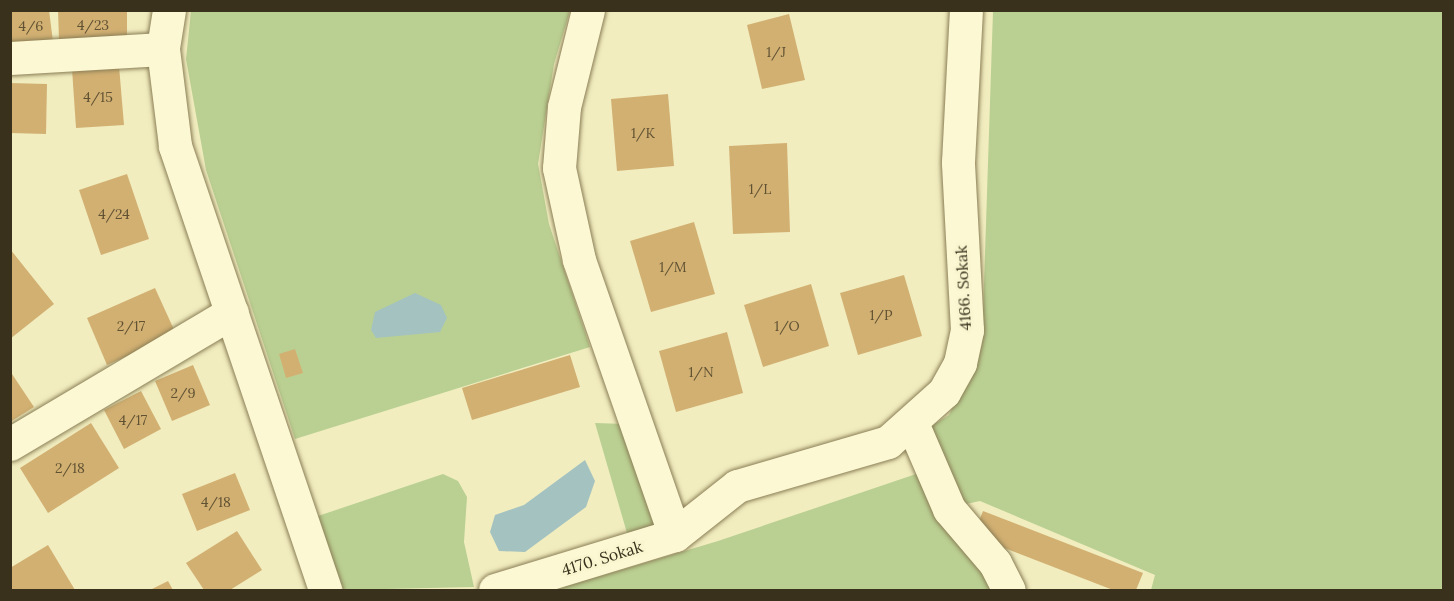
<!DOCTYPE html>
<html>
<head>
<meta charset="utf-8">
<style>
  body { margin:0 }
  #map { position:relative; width:1454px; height:601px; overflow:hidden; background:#f1edbf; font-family:Lora,serif }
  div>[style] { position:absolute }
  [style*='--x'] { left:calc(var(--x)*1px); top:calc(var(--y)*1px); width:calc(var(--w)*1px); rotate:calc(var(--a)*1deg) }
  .green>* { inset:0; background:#bad092 }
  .water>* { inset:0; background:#a3c2c0 }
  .building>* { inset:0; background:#d2b072 }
  .roads { filter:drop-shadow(0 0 2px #8b7e56) drop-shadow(0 0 2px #8b7e56) }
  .minor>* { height:33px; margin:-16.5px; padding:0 16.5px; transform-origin:16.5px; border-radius:16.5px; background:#fbf8d3 }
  span { translate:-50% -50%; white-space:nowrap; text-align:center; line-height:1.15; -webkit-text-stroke:5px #f8f5cf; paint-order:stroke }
  .number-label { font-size:14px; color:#5f5132 }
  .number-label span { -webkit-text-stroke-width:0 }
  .street-label { font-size:16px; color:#39311c }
  .frame { position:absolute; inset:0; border:12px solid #39311c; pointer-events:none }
</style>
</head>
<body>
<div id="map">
  <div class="green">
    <i style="clip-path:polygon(191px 11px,570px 11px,554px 64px,538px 164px,549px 224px,590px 347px,295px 439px,206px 170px,186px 59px)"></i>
    <i style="clip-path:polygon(993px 11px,1443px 11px,1443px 590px,1151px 590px,1155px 575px,980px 501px,966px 504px,950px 494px,923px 431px,949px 415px,982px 345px)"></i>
    <i style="clip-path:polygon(595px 423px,625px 424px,658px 526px,627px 533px)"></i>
    <i style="clip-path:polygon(922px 472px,1000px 590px,554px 590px,718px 541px)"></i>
    <i style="clip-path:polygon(443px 474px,458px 481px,467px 497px,464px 542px,474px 587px,341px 590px,318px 516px)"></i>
  </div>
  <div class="water">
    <i style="clip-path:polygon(415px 293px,441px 305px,447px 318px,440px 332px,376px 338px,371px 330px,375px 312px)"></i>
    <i style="clip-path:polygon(585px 460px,595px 481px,586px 507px,525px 552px,499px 551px,490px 532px,495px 515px,524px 505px)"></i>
  </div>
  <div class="building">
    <i style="clip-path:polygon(10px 10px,49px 10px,53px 42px,10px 47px)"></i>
    <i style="clip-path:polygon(58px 10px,127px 10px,127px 39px,59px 40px)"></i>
    <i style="clip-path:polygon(789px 14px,805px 80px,762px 89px,747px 25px)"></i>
    <i style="clip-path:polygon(119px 66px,124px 125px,76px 128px,72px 69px)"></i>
    <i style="clip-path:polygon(10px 83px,47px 84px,46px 134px,10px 133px)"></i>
    <i style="clip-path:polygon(668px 94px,674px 166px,617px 171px,611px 99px)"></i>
    <i style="clip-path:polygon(787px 143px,790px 232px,733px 234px,729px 146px)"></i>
    <i style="clip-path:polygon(127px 174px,149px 239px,101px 255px,79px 190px)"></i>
    <i style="clip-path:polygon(694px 222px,715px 294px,651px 312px,630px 241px)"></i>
    <i style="clip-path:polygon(10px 249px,54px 304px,10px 339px)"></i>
    <i style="clip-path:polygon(904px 275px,922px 336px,858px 355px,840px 293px)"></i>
    <i style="clip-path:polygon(811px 284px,829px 346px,763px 367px,744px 305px)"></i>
    <i style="clip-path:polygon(155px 288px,176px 334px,107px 365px,87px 318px)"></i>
    <i style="clip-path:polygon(727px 332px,743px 393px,676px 412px,659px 351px)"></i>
    <i style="clip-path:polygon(295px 349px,303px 373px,286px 378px,279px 354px)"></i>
    <i style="clip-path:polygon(570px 355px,580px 387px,472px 420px,462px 388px)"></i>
    <i style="clip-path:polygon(193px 365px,210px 405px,172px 421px,155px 381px)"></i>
    <i style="clip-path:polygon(10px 371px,34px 407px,10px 422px)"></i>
    <i style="clip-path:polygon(141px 391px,161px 429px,124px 449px,104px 410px)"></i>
    <i style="clip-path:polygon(91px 423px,119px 468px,48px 513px,20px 468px)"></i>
    <i style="clip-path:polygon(235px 473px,250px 510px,197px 531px,182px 494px)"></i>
    <i style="clip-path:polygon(983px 511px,1143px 573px,1136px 590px,1113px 590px,973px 536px)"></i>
    <i style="clip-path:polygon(237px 531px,262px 570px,230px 590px,204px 590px,186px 563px)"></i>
    <i style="clip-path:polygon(48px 545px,75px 590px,10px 590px,10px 568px)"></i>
    <i style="clip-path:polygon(168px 581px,173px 590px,150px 590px)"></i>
  </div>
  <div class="roads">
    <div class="minor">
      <i style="--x:169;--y:10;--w:39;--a:99"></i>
      <i style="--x:163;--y:49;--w:98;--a:82.9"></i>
      <i style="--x:175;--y:146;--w:469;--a:71.3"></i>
      <i style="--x:588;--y:10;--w:100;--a:103.9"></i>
      <i style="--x:564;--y:107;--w:61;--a:94.7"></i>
      <i style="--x:559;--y:168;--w:94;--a:77.7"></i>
      <i style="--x:579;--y:260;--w:291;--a:70.8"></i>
      <i style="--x:10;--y:58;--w:153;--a:-3.4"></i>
      <i style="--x:912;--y:423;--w:94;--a:66.7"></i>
      <i style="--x:949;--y:509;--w:71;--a:49.6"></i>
      <i style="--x:995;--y:563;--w:30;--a:63"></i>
      <i style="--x:10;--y:444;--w:258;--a:-30.7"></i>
      <i style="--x:495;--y:590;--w:188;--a:-17"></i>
      <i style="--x:675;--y:535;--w:79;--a:-38.3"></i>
      <i style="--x:737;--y:486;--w:157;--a:-16.2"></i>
      <i style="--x:888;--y:442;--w:75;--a:-41.8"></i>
      <i style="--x:944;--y:392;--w:33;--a:-61"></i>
      <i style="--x:960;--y:363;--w:34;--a:-78"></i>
      <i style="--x:967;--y:330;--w:168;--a:-93.1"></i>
      <i style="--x:958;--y:162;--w:152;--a:-87"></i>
    </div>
  </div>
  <div class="number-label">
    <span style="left:93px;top:25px">4/23</span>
    <span style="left:31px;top:26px">4/6</span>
    <span style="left:776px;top:52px">1/J</span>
    <span style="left:98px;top:97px">4/15</span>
    <span style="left:643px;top:133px">1/K</span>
    <span style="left:760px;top:189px">1/L</span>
    <span style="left:114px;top:214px">4/24</span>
    <span style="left:673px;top:267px">1/M</span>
    <span style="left:881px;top:315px">1/P</span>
    <span style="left:131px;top:326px">2/17</span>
    <span style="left:787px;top:326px">1/O</span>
    <span style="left:701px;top:372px">1/N</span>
    <span style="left:183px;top:393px">2/9</span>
    <span style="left:133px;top:420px">4/17</span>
    <span style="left:70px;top:468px">2/18</span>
    <span style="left:216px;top:502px">4/18</span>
  </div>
  <div class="street-label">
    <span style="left:963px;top:288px;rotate:-93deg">4166. Sokak</span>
    <span style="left:602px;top:558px;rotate:-17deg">4170. Sokak</span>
  </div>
  <div class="frame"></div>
</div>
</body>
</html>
